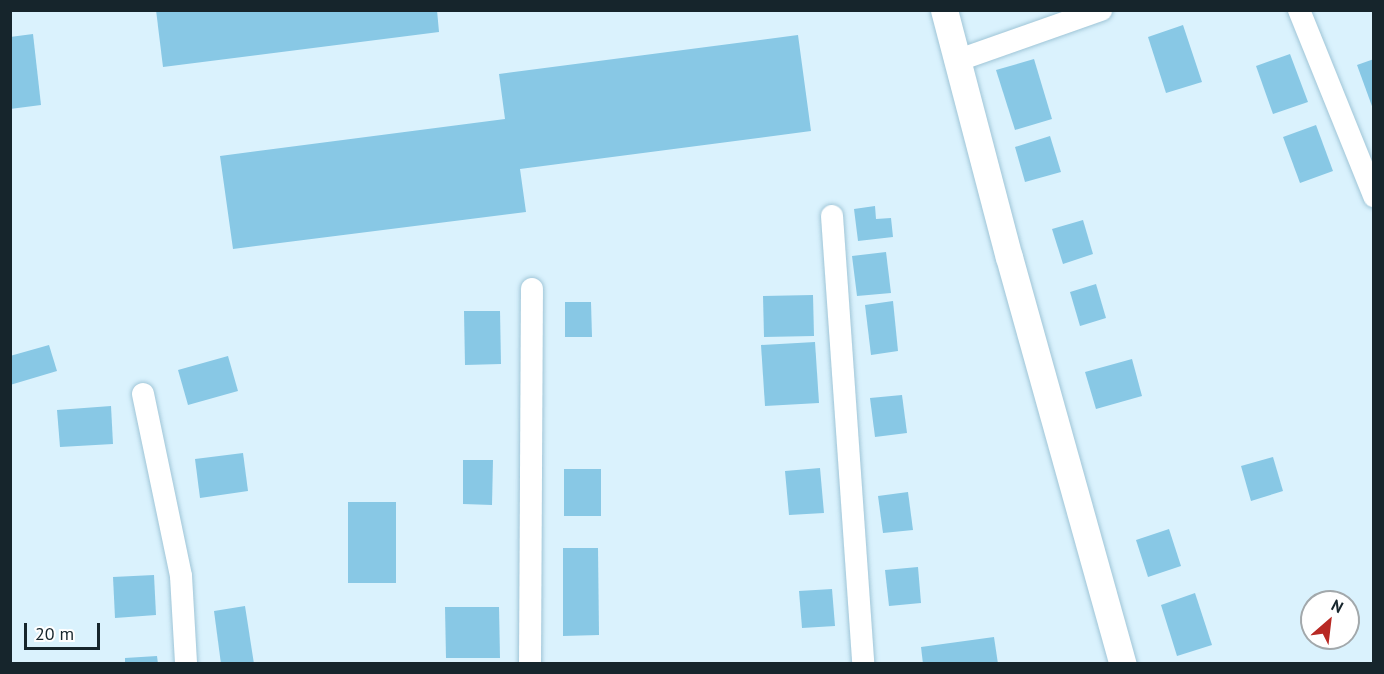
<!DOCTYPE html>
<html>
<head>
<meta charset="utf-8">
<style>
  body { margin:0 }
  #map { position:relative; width:1384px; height:674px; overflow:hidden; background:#daf2fd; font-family:"PT Sans",sans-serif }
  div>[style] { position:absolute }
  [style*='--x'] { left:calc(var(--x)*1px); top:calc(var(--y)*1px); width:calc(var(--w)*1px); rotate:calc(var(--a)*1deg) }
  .building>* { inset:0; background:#88c8e5 }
  .roads { filter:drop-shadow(0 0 2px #9fc5d7) drop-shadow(0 0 2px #9fc5d7) }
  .minor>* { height:22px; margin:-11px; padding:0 11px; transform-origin:11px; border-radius:11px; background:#fff }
  .tertiary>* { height:27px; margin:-13.5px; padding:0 13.5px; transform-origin:13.5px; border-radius:13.5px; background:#fff }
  span { translate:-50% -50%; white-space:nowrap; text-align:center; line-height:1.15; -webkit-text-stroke:5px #fff; paint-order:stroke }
  .frame { position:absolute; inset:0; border:12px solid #16252c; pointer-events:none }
  .north { position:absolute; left:1300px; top:590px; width:60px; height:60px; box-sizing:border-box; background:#fff; border:2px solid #a2a8ab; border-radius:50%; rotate:28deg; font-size:16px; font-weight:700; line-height:24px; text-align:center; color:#16252c }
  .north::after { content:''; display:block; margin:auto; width:21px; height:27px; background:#b82924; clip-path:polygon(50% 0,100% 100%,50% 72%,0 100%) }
  .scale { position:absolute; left:24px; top:623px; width:76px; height:27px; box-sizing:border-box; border:3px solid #16252c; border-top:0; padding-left:8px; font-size:18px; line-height:21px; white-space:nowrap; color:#16252c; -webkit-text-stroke:4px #fff; paint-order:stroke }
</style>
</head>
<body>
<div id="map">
  <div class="building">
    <i style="clip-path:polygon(156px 10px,437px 10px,439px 32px,163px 67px)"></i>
    <i style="clip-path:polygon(1183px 25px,1202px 82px,1166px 93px,1148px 37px)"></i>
    <i style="clip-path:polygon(33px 34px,41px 105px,10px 109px,10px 37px)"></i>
    <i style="clip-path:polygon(798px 35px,811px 131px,520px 169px,526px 212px,233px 249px,220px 156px,505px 119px,499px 74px)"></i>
    <i style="clip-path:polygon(1290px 54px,1308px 102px,1273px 114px,1256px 66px)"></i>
    <i style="clip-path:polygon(1034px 59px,1052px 119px,1015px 130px,996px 70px)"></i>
    <i style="clip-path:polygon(1374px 59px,1374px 109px,1373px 109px,1357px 65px)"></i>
    <i style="clip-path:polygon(1316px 125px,1333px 171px,1300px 183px,1283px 137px)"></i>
    <i style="clip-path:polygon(1050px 136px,1061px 172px,1025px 182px,1015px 147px)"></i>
    <i style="clip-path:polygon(875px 206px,876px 219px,891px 218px,893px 237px,858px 241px,854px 209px)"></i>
    <i style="clip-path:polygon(1083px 220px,1093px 254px,1063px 264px,1052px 229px)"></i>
    <i style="clip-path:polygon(886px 252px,891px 293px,857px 296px,852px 256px)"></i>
    <i style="clip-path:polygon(1096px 284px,1106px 318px,1080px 326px,1070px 292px)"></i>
    <i style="clip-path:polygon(813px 295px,814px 336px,764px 337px,763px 296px)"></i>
    <i style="clip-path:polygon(893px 301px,898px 351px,871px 355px,865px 305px)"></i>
    <i style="clip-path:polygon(565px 302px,591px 302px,592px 337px,565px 337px)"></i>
    <i style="clip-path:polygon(464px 311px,500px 311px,501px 364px,465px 365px)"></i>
    <i style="clip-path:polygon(815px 342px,819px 403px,765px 406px,761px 345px)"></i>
    <i style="clip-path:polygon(49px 345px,57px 371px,10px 385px,10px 356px)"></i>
    <i style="clip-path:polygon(228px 356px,238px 391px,188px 405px,178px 370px)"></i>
    <i style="clip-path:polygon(1132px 359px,1142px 396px,1096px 409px,1085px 372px)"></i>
    <i style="clip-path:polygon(902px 395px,907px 433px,875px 437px,870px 398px)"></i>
    <i style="clip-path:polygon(111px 406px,113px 444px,60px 447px,57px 410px)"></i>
    <i style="clip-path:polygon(243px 453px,248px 491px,200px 498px,195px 459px)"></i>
    <i style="clip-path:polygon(1273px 457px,1283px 491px,1251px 501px,1241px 466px)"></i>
    <i style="clip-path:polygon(463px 460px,493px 460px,492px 505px,463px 504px)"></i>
    <i style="clip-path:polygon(820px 468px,824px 513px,789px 515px,785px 471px)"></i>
    <i style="clip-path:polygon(564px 469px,601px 469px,601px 516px,564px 516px)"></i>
    <i style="clip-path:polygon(908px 492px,913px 530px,883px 533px,878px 496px)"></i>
    <i style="clip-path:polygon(348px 502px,396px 502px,396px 583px,348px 583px)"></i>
    <i style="clip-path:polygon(1169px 529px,1181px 566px,1148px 577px,1136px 540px)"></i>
    <i style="clip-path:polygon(563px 548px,598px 548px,599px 635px,563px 636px)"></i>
    <i style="clip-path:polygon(918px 567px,921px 603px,889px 606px,885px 570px)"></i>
    <i style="clip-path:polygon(154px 575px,156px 615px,115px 618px,113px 577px)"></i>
    <i style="clip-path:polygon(832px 589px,835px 626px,802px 628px,799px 591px)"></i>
    <i style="clip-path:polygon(1195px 593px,1212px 645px,1177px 656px,1161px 605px)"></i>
    <i style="clip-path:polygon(245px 606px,254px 664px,221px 664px,214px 611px)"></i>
    <i style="clip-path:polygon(445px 607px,499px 607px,500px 658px,446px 658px)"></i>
    <i style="clip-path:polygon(994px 637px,998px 664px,923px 664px,921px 647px)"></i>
    <i style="clip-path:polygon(157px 656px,158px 664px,125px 664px,125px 658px)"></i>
  </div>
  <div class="roads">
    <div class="minor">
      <i style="--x:1299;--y:10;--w:201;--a:68"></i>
      <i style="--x:956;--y:61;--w:154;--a:-19.4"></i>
      <i style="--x:832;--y:216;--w:449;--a:86"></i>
      <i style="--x:143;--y:394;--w:186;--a:78.2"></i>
      <i style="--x:181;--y:576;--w:88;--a:86.7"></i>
      <i style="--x:530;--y:664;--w:375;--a:-89.7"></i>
    </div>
    <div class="tertiary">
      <i style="--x:944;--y:10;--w:255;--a:75.3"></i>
      <i style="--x:1009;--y:257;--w:423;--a:74.4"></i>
    </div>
  </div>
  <div class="frame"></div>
  <div class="north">N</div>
  <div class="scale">20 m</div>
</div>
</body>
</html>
